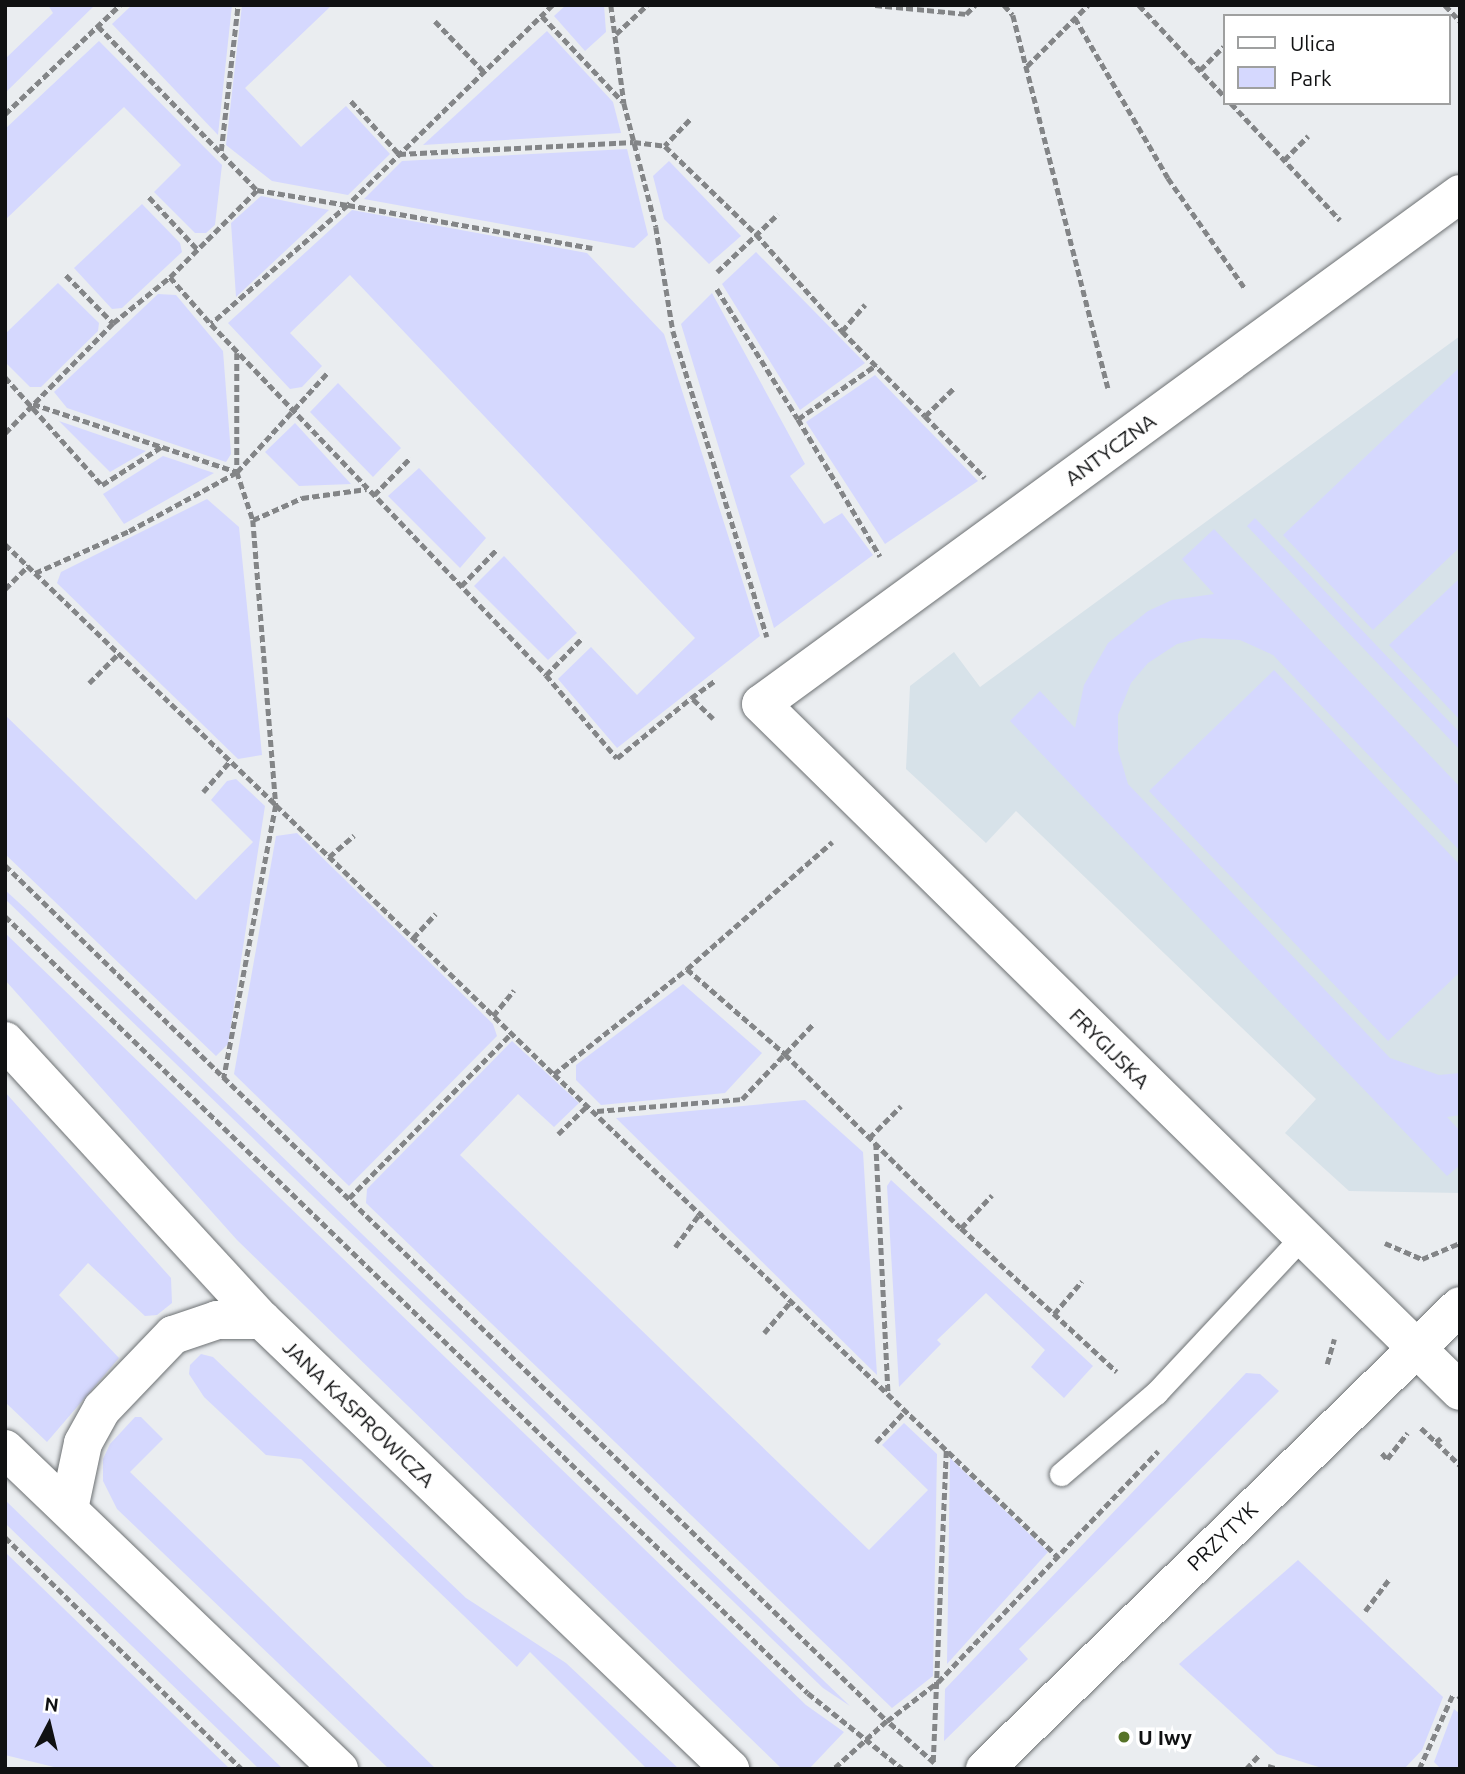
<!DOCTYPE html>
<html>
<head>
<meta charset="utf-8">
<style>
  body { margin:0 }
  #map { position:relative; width:1465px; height:1774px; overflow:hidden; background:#eaedf0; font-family:Ubuntu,sans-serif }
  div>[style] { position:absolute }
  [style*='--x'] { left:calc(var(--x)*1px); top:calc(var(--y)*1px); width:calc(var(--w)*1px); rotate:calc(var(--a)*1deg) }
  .built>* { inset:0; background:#d7e2e9 }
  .green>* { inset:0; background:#d5d8fe }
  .path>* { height:4.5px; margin-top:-2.25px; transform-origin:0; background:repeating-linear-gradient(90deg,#838587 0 7px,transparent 0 10.5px) }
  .roads { filter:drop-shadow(0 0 2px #6d7173) drop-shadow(0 0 2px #6d7173) }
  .service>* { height:23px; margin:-11.5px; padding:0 11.5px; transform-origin:11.5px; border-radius:11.5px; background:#fff }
  .minor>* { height:38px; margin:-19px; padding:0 19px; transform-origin:19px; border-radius:19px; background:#fff }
  .secondary>* { height:38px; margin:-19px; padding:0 19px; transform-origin:19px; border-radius:19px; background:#fff }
  .dots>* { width:19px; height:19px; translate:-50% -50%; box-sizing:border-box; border:4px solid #fff; border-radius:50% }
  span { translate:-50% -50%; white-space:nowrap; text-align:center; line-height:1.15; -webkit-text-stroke:7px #fff; paint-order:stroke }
  .street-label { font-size:21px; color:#101112 }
  .poi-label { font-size:21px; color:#101112; font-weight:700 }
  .left { translate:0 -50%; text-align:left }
  .frame { position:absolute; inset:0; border:7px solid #101112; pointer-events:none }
  .legend { position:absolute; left:1223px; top:14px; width:228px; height:91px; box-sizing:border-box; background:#fff; border:2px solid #9fa0a0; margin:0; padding:9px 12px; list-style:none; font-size:21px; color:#101112 }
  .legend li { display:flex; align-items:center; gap:14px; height:35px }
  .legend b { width:35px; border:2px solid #9fa0a0 }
  .north { position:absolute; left:14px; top:1690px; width:70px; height:70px; -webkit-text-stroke:5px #fff; paint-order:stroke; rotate:7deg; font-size:19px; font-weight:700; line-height:28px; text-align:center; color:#101112 }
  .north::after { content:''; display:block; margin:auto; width:24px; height:32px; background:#101112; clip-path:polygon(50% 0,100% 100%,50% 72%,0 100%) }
</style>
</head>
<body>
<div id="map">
  <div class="built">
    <i style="clip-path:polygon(1460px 336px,1460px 1193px,1349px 1191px,1285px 1133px,1316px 1099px,1016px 811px,986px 843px,906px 769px,910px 686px,954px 652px,980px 687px)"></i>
  </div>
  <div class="green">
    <i style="clip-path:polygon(48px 5px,95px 5px,5px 93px,5px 59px,53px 13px)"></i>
    <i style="clip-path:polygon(132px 5px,232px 5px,218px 135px,112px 24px)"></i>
    <i style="clip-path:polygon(242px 5px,332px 5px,245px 88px,301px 147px,346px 106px,390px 154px,348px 195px,272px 181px,226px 145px)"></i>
    <i style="clip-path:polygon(566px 5px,604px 5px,606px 32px,585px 51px,554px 16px)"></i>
    <i style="clip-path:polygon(547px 31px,613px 102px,621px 133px,423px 145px)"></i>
    <i style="clip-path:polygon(99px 41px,222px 165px,215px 225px,206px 233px,195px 233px,154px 192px,181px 165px,124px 107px,5px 220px,5px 129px)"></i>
    <i style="clip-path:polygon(627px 149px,648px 235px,634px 248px,364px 199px,402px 161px)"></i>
    <i style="clip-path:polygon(669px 161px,741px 236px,709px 264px,664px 219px,653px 176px)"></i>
    <i style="clip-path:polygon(261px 196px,329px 210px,236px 297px,231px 223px)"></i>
    <i style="clip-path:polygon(142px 204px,180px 243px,182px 252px,122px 308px,112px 309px,74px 268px)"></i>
    <i style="clip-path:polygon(352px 210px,587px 253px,664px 334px,760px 636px,617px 748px,558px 679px,591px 647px,637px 695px,695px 638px,350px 275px,290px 333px,322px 366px,302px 387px,290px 389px,228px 323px)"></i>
    <i style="clip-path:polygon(756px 252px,865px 363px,800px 410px,722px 284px)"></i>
    <i style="clip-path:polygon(58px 283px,99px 323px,98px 331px,41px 387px,30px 387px,5px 362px,5px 334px)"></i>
    <i style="clip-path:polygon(712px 293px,805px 464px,790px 476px,824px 524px,842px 513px,873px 555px,774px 628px,681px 324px)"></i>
    <i style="clip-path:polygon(158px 294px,176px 295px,223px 351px,231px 454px,226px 462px,67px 408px,54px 392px)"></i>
    <i style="clip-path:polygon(1460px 367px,1460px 547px,1373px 630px,1283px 535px)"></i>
    <i style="clip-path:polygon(875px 375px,978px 481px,885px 544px,806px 422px)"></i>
    <i style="clip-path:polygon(338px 383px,401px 448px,373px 477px,310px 412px)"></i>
    <i style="clip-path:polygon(59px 421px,146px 451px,110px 472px)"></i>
    <i style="clip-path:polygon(295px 423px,351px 484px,299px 486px,265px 452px)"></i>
    <i style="clip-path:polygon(163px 456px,214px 473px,124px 524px,103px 494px)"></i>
    <i style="clip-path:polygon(419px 468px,486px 538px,460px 568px,388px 496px)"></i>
    <i style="clip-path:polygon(207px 499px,239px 527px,262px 755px,238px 759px,57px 583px,61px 572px)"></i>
    <i style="clip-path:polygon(1255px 518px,1460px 733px,1460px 750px,1247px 526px)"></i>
    <i style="clip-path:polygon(1214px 529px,1460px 787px,1460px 851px,1273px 655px,1240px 640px,1201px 638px,1177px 644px,1148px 663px,1131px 683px,1118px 715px,1118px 750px,1128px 784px,1390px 1058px,1439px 1075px,1460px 1073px,1460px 1115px,1447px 1117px,1460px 1131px,1460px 1165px,1447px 1176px,1010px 721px,1040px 691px,1075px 728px,1084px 685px,1108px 643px,1148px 611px,1172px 600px,1214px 594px,1182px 559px)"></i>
    <i style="clip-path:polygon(504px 556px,577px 633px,548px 660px,474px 586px)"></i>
    <i style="clip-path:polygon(1460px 578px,1460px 720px,1389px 645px)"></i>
    <i style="clip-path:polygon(1274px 670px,1460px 865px,1460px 972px,1388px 1041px,1149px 791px)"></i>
    <i style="clip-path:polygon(5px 715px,196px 900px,253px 842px,211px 800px,227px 781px,236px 779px,265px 806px,228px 1044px,216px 1056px,5px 854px)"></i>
    <i style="clip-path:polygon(297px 833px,493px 1024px,497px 1036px,349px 1186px,234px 1074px,276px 836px)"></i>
    <i style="clip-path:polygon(5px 890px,28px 911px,850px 1706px,823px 1688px,5px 899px)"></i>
    <i style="clip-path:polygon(5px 933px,806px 1705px,844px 1732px,809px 1769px,782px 1769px,237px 1240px,5px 980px)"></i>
    <i style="clip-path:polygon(683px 984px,762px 1053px,725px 1093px,601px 1105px,576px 1080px,576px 1065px)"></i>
    <i style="clip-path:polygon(512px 1041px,579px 1103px,554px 1127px,518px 1094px,460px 1155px,869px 1550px,928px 1490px,882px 1445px,904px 1423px,937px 1454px,933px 1676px,892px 1708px,366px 1203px,367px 1189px)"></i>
    <i style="clip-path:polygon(5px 1092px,171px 1278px,172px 1303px,157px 1315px,145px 1316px,88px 1263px,59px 1295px,119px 1358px,47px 1442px,5px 1402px)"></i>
    <i style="clip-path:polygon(805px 1100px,863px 1152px,877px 1375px,616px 1118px)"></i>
    <i style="clip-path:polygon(891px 1180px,1093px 1366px,1064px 1398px,1031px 1367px,1045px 1350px,986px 1293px,937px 1340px,941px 1344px,899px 1387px,887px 1186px)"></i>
    <i style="clip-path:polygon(201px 1354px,213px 1357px,466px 1598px,566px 1663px,679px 1769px,647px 1769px,530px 1652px,517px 1667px,301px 1459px,266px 1455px,204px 1397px,189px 1374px,190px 1365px)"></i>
    <i style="clip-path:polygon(1246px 1373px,1260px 1374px,1279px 1391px,1019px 1649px,1028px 1659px,944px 1741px,945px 1689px)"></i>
    <i style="clip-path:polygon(135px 1417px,141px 1417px,163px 1439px,130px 1472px,436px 1769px,389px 1769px,117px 1509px,103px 1481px,103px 1459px,110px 1444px)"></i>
    <i style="clip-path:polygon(950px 1458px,1048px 1552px,947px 1664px,950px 1459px)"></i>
    <i style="clip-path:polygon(5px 1500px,167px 1657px,283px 1769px,259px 1769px,9px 1527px,5px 1523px)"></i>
    <i style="clip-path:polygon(5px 1552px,230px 1769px,62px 1769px,5px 1755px)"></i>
    <i style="clip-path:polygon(1298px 1560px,1443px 1697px,1422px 1750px,1404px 1769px,1325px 1769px,1277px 1754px,1179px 1664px)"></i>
    <i style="clip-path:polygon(1454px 1709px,1460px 1714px,1460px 1769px,1441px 1769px,1434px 1762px)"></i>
  </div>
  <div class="path">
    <i style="--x:553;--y:5;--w:286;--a:135.7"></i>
    <i style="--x:348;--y:205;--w:248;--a:10"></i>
    <i style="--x:611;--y:5;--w:99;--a:82.4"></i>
    <i style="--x:624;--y:103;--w:128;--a:75.5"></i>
    <i style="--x:656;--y:227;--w:105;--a:80.7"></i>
    <i style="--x:673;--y:331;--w:320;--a:72.9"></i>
    <i style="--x:875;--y:5;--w:91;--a:5.6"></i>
    <i style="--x:966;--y:14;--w:13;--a:-45"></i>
    <i style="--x:1004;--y:5;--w:13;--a:48"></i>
    <i style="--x:1013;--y:15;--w:385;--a:75.7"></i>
    <i style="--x:1139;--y:5;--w:126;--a:46.9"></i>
    <i style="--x:1445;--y:5;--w:22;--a:47"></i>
    <i style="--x:542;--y:16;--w:118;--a:46.7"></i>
    <i style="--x:1075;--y:18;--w:185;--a:59.8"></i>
    <i style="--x:1168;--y:178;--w:136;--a:55.1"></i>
    <i style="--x:435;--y:21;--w:71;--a:46.1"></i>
    <i style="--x:98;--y:26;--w:228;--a:45.9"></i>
    <i style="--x:616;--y:34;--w:42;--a:-43.1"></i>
    <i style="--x:1027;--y:66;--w:86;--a:-45"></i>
    <i style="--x:1200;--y:70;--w:33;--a:-45"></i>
    <i style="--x:351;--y:101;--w:72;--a:47.8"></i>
    <i style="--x:399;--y:154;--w:235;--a:-2.9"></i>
    <i style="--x:634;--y:142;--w:31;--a:7"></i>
    <i style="--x:1231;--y:103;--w:160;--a:47"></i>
    <i style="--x:5;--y:114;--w:158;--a:-43.5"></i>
    <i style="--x:690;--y:120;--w:36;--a:134"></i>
    <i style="--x:665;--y:146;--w:127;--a:44"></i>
    <i style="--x:756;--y:234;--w:130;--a:48.4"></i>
    <i style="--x:842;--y:331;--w:35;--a:-49"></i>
    <i style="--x:221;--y:151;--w:147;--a:-83.4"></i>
    <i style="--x:1284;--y:160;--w:34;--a:-45"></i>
    <i style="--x:149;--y:197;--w:72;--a:47.2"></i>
    <i style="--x:348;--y:205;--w:181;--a:139"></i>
    <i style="--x:211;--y:324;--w:485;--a:46.3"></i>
    <i style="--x:546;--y:675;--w:109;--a:49.5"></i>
    <i style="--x:617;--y:758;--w:95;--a:-39"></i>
    <i style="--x:717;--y:272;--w:84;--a:-43.6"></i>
    <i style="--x:66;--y:275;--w:67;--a:45.6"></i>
    <i style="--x:170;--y:277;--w:123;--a:-45"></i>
    <i style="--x:257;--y:190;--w:92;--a:9.4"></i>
    <i style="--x:717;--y:289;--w:153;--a:58.1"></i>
    <i style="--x:798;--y:419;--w:95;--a:-34.7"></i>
    <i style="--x:842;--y:331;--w:119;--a:45.7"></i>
    <i style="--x:925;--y:416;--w:40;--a:-44"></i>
    <i style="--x:237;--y:353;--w:119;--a:90"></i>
    <i style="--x:237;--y:472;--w:51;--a:71.6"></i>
    <i style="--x:253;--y:520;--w:286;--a:85.4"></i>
    <i style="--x:276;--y:805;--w:387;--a:44.1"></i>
    <i style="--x:554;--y:1074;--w:169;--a:-38.3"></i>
    <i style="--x:687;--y:969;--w:193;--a:-41.2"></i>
    <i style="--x:5;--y:377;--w:145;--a:48.1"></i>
    <i style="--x:102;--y:485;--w:70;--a:-32.8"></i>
    <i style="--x:33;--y:404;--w:215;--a:18.4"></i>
    <i style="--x:237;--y:472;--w:135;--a:-47.7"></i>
    <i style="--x:925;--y:416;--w:86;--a:45.9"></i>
    <i style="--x:798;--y:419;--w:160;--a:59.1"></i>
    <i style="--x:5;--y:433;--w:154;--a:-45.5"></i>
    <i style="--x:113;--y:323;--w:73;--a:-38.9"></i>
    <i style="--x:170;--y:277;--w:62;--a:48.9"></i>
    <i style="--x:374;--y:495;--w:52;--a:-45.8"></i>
    <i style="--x:253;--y:520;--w:54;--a:-24.2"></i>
    <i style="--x:302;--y:498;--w:65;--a:-8"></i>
    <i style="--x:5;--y:544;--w:376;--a:43.9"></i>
    <i style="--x:276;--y:805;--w:278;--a:100.8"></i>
    <i style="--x:35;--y:573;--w:103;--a:-24.1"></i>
    <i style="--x:129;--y:531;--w:123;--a:-28.6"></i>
    <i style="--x:461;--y:586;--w:52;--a:-45.8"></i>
    <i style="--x:5;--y:589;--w:33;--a:-45"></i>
    <i style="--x:546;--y:675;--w:52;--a:-45.8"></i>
    <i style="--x:89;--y:683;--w:41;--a:-45"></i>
    <i style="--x:713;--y:719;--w:30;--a:-136"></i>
    <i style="--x:691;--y:698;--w:31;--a:-36"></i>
    <i style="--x:203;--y:792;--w:41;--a:-48.9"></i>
    <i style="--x:329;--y:857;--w:33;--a:-41"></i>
    <i style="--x:5;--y:865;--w:1229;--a:44.14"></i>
    <i style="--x:887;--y:1721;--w:72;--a:137.8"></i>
    <i style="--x:5;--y:916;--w:1117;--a:44.06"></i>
    <i style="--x:808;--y:1693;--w:122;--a:38.7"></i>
    <i style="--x:413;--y:938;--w:33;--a:-47"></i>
    <i style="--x:687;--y:969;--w:130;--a:40.9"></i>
    <i style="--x:785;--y:1054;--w:247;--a:44.7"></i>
    <i style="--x:961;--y:1228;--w:212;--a:42.7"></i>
    <i style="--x:493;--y:1016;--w:33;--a:-51"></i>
    <i style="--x:554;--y:1074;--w:698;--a:43.78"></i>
    <i style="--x:597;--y:1111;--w:145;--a:-4.7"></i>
    <i style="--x:742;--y:1099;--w:105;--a:-46.5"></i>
    <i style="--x:558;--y:1134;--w:42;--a:-44"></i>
    <i style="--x:869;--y:1138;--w:45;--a:-45"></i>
    <i style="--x:876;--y:1143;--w:249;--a:87.2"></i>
    <i style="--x:349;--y:1198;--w:231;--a:-45.4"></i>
    <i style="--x:961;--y:1228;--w:45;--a:-46.8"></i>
    <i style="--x:1385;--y:1243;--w:40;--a:23.4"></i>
    <i style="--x:1422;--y:1259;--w:39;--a:-23"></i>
    <i style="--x:675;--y:1247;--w:44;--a:-53.4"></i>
    <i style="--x:1054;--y:1314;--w:43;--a:-49.7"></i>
    <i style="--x:764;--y:1333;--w:43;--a:-49.7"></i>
    <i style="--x:1327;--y:1364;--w:26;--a:-74"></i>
    <i style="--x:1421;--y:1428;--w:21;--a:43"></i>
    <i style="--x:1436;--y:1442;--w:6;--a:-39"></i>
    <i style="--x:876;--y:1442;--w:42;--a:-46.9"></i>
    <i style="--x:1436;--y:1442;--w:33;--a:44"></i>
    <i style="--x:1382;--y:1453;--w:8;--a:50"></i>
    <i style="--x:1387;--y:1459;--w:33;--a:-52"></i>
    <i style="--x:5;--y:1537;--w:332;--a:44.4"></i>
    <i style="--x:1365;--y:1611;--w:41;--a:-52.9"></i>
    <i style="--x:1458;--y:1699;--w:3;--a:-45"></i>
    <i style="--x:933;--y:1762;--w:313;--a:-87.6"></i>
    <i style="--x:934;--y:1763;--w:63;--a:-138.2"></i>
    <i style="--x:887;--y:1721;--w:64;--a:-37.4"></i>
    <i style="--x:938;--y:1682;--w:319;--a:-46.4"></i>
    <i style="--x:1268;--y:1766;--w:11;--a:15"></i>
    <i style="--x:1246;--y:1769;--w:18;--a:-47"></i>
    <i style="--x:1419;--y:1769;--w:82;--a:-65.6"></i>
  </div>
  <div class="roads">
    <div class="service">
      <i style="--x:1061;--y:1474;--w:125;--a:-40.5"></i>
      <i style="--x:1156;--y:1393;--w:214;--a:-46.9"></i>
    </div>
    <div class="minor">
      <i style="--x:1460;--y:194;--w:865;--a:143.88"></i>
      <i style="--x:761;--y:704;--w:980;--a:44.5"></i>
      <i style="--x:985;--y:1769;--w:663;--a:-44.27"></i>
    </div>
    <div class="secondary">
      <i style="--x:5;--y:1041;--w:379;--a:47.4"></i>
      <i style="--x:262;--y:1320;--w:649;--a:43.81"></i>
      <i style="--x:5;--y:1449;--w:463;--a:43.8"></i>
      <i style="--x:69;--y:1509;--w:67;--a:-78"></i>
      <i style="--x:83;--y:1443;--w:39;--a:-61"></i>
      <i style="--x:102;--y:1409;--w:103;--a:-46.2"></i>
      <i style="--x:173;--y:1335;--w:46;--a:-18.8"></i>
      <i style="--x:217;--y:1320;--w:45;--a:0"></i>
    </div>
  </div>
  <div class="dots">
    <i style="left:1124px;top:1737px;background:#567328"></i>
  </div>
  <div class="street-label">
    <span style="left:1110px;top:449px;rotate:-36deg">ANTYCZNA</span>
    <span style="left:1110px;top:1048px;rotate:45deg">FRYGIJSKA</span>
    <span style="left:359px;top:1413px;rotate:44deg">JANA KASPROWICZA</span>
    <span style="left:1222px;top:1536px;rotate:-44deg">PRZYTYK</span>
  </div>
  <div class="poi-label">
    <span class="left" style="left:1138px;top:1737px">U Iwy</span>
  </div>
  <div class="frame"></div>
  <ul class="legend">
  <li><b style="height:9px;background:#fff"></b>Ulica</li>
  <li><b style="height:19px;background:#d5d8fe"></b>Park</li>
  </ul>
  <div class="north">N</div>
</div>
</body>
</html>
